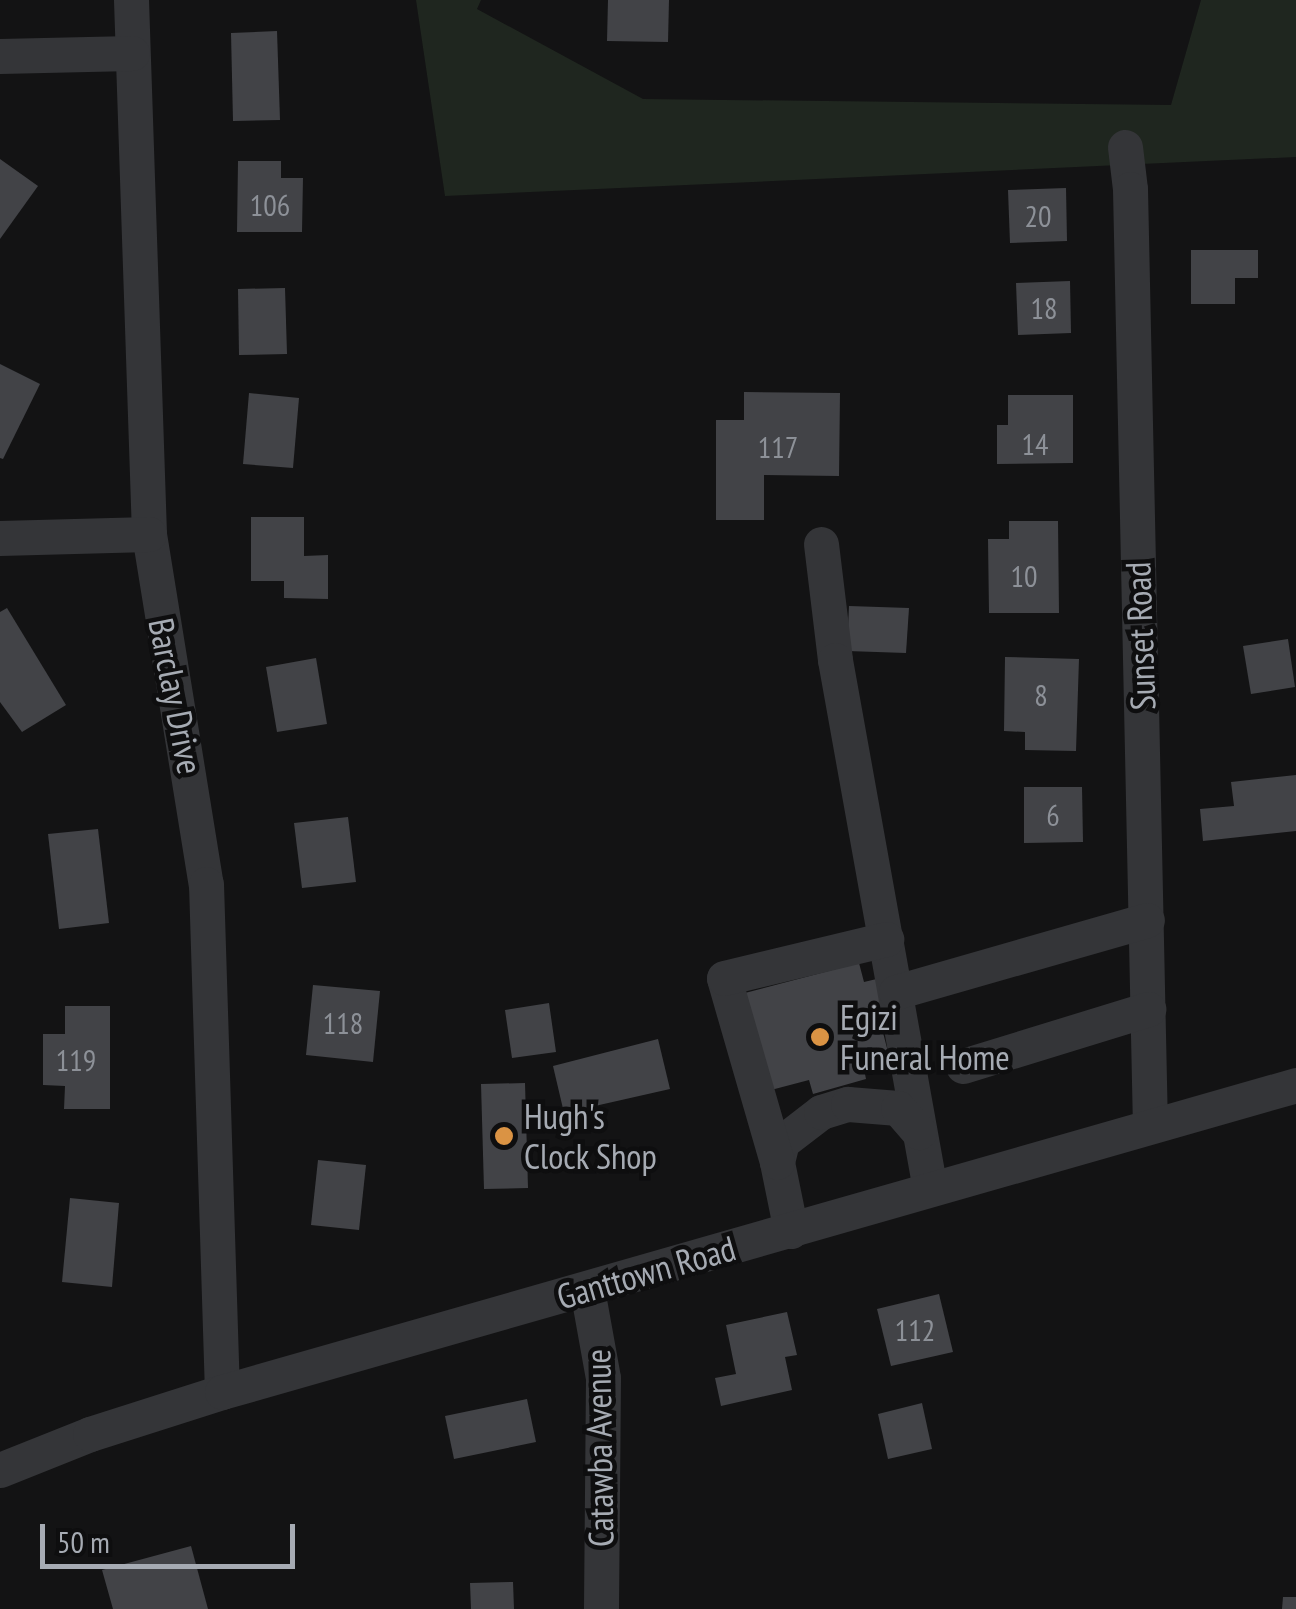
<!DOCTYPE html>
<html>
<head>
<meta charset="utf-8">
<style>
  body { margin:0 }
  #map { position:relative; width:1296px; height:1609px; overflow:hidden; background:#131314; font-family:"PT Sans Narrow",sans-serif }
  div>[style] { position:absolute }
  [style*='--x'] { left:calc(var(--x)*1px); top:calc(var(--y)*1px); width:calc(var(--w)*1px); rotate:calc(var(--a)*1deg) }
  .green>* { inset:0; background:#1f261f }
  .building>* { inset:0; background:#424347 }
  .minor>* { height:35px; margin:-17.5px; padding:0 17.5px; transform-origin:17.5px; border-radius:17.5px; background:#343538 }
  .dots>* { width:28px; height:28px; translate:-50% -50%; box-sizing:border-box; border:5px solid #0e0e0f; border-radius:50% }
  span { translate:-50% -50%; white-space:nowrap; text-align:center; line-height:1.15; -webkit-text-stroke:9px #0e0e0f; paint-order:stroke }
  .number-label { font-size:30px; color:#8d9198 }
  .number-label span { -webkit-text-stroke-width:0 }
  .street-label { font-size:35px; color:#a6abb3 }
  .poi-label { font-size:35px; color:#a6abb3 }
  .left { translate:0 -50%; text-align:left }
  .scale { position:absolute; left:40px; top:1524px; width:255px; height:45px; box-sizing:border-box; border:5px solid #a6abb3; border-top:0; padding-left:12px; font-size:30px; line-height:35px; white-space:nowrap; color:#a6abb3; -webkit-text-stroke:8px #0e0e0f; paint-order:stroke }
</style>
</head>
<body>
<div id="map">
  <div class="green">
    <i style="clip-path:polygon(416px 0,481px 0,477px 9px,643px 99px,1171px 105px,1201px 0,1296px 0,1296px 157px,445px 196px)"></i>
  </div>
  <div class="building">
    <i style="clip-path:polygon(608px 0,669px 0,668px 42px,607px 41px)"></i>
    <i style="clip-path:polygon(277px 31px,280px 120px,233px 121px,231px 33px)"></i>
    <i style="clip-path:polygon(0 159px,38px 186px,0 239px)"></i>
    <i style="clip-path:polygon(238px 161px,281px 161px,281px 178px,303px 178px,302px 232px,237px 232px)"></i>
    <i style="clip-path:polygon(1066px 188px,1067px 241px,1010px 243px,1008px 190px)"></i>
    <i style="clip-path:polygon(1191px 250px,1258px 250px,1258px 278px,1235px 278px,1235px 304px,1191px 304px)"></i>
    <i style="clip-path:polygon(1070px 281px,1071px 333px,1018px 335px,1016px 283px)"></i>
    <i style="clip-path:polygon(285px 288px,287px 354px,239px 355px,238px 289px)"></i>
    <i style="clip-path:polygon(0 364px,40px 384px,3px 459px,0 458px)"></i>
    <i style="clip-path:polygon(744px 392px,840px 393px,839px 476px,764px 475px,764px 520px,716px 520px,716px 420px,744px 420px)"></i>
    <i style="clip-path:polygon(249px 393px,299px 398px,293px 468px,243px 464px)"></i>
    <i style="clip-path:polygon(1008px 395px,1073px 395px,1073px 463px,997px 464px,997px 425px,1008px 425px)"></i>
    <i style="clip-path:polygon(251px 517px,304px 517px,304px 556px,328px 555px,328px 599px,284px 598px,284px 581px,251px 581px)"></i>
    <i style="clip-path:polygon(1009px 521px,1058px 521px,1059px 613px,989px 613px,988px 539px,1009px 539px)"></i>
    <i style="clip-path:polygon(849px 606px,909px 608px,906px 653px,847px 651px)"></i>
    <i style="clip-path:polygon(7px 608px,66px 705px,22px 732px,0 702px,0 612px)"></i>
    <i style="clip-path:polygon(1288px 639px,1295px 687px,1251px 694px,1243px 646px)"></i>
    <i style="clip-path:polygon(1005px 657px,1079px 659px,1076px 751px,1025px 750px,1025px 732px,1004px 731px)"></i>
    <i style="clip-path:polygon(316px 658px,327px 724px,277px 732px,266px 667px)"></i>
    <i style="clip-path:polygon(1296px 775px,1296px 831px,1203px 841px,1200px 809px,1234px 806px,1231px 782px)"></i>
    <i style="clip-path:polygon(1024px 787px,1082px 787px,1083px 842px,1024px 843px)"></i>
    <i style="clip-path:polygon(348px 817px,356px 882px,302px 888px,294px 823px)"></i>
    <i style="clip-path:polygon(98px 829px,109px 923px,59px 929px,48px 834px)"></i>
    <i style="clip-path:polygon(859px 963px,864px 982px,885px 977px,896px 1016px,880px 1021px,888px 1052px,862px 1059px,866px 1079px,813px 1094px,809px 1080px,771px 1090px,745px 993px)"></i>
    <i style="clip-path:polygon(313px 985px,380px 991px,373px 1062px,306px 1055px)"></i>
    <i style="clip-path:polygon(549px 1003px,556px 1052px,512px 1058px,505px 1010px)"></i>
    <i style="clip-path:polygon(65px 1006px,110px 1006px,110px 1109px,64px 1109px,65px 1086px,43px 1085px,43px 1034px,65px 1034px)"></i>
    <i style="clip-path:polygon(658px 1039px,670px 1089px,564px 1113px,553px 1066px)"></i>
    <i style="clip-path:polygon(525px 1083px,528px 1188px,484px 1189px,481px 1084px)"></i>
    <i style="clip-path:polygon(318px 1160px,366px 1165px,359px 1230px,311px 1225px)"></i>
    <i style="clip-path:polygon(70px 1198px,119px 1203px,112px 1287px,62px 1282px)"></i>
    <i style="clip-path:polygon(939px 1294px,953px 1352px,891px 1366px,877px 1309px)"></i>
    <i style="clip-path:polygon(787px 1312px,797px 1355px,785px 1357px,792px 1390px,721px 1406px,715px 1378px,736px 1374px,726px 1325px)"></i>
    <i style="clip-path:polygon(527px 1399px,536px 1442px,454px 1459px,445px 1416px)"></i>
    <i style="clip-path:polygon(922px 1403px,932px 1449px,888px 1459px,878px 1414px)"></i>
    <i style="clip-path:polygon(191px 1546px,208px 1609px,113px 1609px,102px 1570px)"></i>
    <i style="clip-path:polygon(513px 1582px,514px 1609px,471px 1609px,470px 1583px)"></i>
    <i style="clip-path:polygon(1283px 1597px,1296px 1597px,1296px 1609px,1282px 1609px)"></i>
  </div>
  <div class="minor">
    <i style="--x:131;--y:0;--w:534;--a:88.07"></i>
    <i style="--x:149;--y:534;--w:355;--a:80.8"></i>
    <i style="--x:206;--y:884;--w:508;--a:88.2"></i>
    <i style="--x:0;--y:56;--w:132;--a:-1.3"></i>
    <i style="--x:1125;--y:147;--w:42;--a:83.2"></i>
    <i style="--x:1130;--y:189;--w:937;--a:88.78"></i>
    <i style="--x:0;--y:538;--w:149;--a:-1.5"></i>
    <i style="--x:821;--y:544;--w:117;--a:83.1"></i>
    <i style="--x:835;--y:660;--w:537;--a:79.82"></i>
    <i style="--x:896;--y:992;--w:261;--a:-16"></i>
    <i style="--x:963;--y:1066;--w:194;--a:-17.1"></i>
    <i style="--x:777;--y:1162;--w:21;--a:-76"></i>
    <i style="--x:782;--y:1142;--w:49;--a:-37.6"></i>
    <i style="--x:821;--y:1112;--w:28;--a:-17"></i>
    <i style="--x:848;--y:1104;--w:50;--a:4.6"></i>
    <i style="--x:898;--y:1108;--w:32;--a:49"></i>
    <i style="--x:791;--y:1231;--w:70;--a:-101.5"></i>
    <i style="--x:777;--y:1162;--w:191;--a:-106.1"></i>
    <i style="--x:724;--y:978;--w:167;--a:-13.5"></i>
    <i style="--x:587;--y:1289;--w:90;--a:79.8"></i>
    <i style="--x:603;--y:1378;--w:231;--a:90.5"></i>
    <i style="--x:0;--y:1470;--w:97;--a:-21.8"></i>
    <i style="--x:90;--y:1434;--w:139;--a:-17.7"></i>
    <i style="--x:222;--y:1392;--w:1117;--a:-15.95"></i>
  </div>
  <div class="dots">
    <i style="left:820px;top:1037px;background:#da9344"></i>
    <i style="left:504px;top:1136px;background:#da9344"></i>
  </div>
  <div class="number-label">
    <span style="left:270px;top:205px">106</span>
    <span style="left:1038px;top:216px">20</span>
    <span style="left:1044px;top:308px">18</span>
    <span style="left:1035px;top:444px">14</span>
    <span style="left:778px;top:447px">117</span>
    <span style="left:1024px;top:576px">10</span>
    <span style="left:1041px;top:695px">8</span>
    <span style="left:1053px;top:815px">6</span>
    <span style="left:343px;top:1023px">118</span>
    <span style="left:76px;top:1060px">119</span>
    <span style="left:915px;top:1330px">112</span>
  </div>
  <div class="street-label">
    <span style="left:1140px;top:636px;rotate:-92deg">Sunset Road</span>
    <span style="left:176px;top:696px;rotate:79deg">Barclay Drive</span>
    <span style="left:646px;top:1272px;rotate:-16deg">Ganttown Road</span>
    <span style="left:599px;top:1448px;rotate:-91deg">Catawba Avenue</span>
  </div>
  <div class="poi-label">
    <span class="left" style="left:840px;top:1037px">Egizi<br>Funeral Home</span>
    <span class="left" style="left:524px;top:1136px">Hugh's<br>Clock Shop</span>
  </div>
  <div class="scale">50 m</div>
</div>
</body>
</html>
